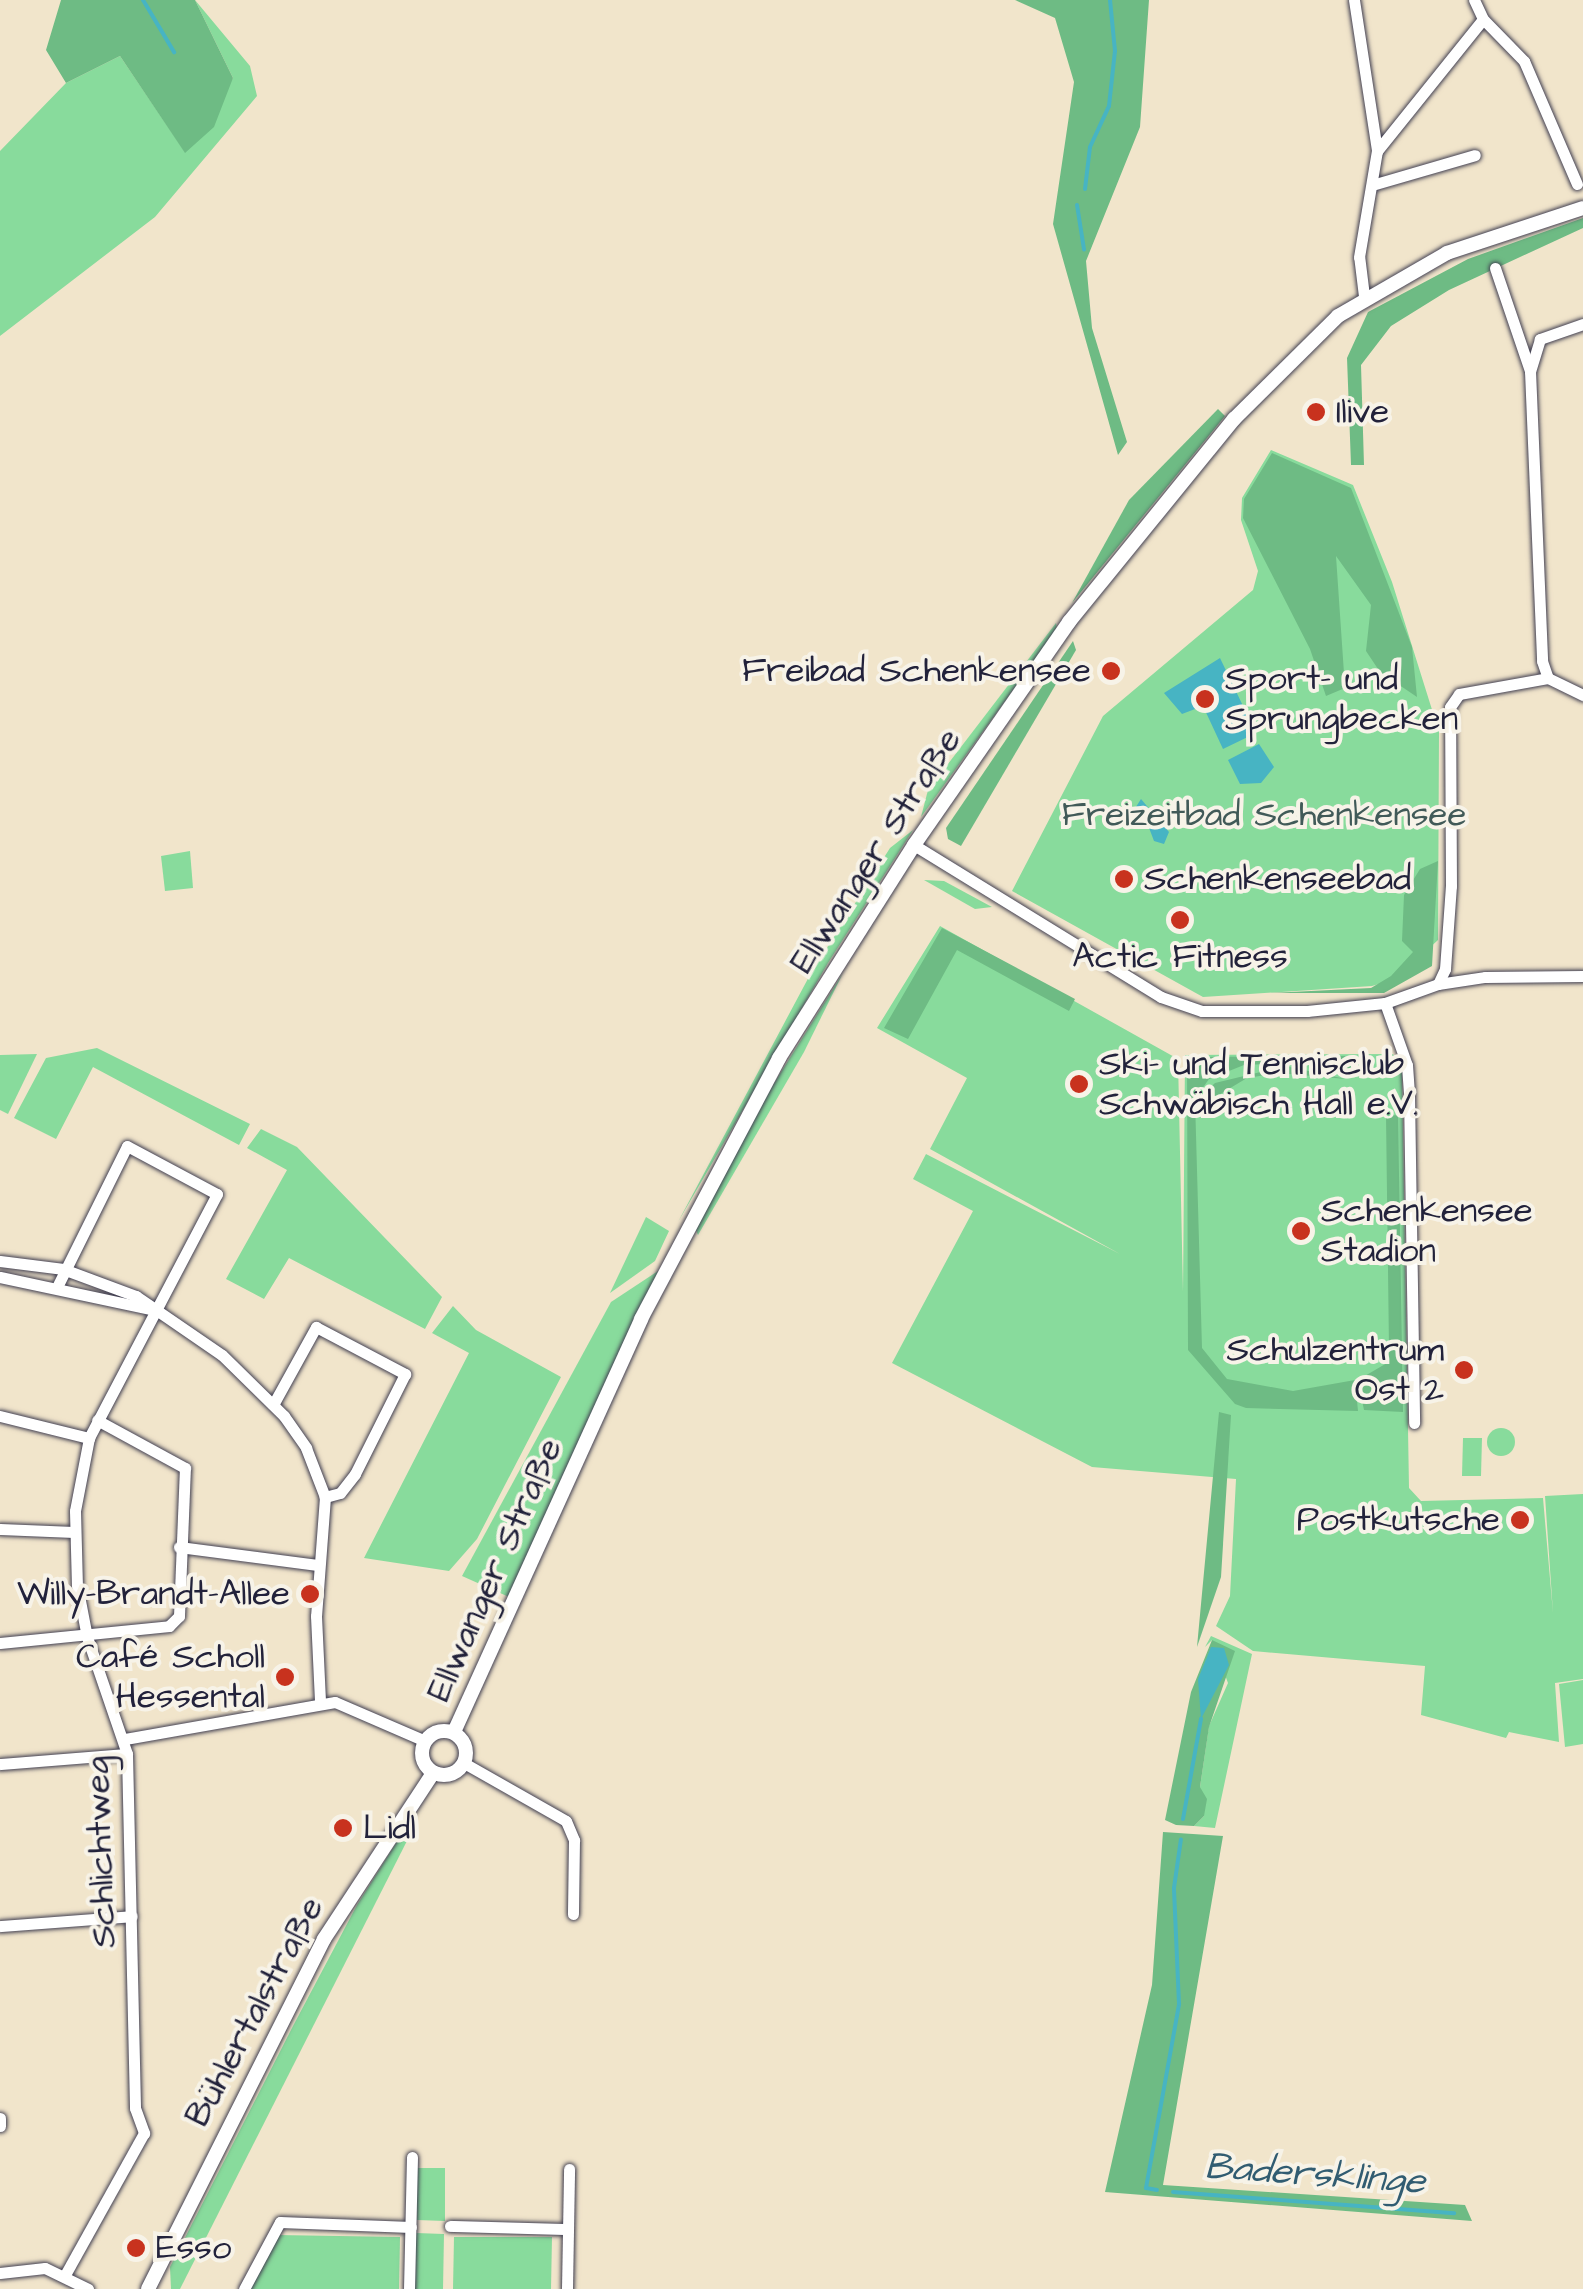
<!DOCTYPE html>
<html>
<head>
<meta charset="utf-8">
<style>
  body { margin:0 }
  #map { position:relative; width:1583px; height:2289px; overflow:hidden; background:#f1e5cb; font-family:"Architects Daughter",sans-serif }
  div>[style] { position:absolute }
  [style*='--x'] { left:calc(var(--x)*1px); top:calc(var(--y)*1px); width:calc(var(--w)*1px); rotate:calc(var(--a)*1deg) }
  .green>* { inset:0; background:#88db9c }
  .round { border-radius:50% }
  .forest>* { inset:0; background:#6ebb84 }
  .water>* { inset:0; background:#47b4c3 }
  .stream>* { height:4px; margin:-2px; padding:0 2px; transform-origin:2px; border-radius:2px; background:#47b4c3 }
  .roads { filter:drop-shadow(0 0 2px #413f51) drop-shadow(0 0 2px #413f51) }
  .minor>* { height:11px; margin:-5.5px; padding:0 5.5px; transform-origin:5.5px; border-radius:5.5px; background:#fff }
  .major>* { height:14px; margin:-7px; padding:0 7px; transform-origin:7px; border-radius:7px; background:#fff }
  .major>.ring { margin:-7px; padding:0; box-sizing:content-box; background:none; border:14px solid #fff; border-radius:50% }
  .dots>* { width:28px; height:28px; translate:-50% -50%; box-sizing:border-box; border:5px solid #f7f3e8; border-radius:50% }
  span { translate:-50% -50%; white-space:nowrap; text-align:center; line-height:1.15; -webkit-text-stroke:8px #f7f3e8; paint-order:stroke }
  .poi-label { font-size:35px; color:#22223b }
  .left { translate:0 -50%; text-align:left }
  .right { translate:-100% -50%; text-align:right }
  .park-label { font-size:35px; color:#415a58 }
  .street-label { font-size:35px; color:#22223b }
  .water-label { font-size:38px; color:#315c71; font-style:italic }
</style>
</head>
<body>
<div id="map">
  <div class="green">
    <i style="clip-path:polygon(195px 0,250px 66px,257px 96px,155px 217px,0 336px,0 151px,66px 83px,120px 56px,185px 152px,233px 78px)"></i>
    <i style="clip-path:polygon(1271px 450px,1353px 485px,1392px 582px,1439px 732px,1438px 940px,1396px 979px,1372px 986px,1203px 997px,1012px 891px,1103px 716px,1253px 590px,1258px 571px,1241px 520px,1242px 498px)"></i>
    <i style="clip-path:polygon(1056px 623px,1057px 629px,921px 817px,928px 790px)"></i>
    <i style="clip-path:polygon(913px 830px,828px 963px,678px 1222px,811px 973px,890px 848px)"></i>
    <i style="clip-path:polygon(190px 851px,193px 888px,165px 891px,161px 856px)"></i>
    <i style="clip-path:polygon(924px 880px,944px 881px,992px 907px,975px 909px)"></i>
    <i style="clip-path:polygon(940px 926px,1178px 1059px,1183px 1292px,1185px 1055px,1393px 1054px,1402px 1072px,1409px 1488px,1421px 1501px,1543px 1498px,1553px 1613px,1545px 1496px,1583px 1494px,1583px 1679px,1555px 1683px,1559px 1742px,1509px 1732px,1506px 1738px,1421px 1715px,1425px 1666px,1253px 1651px,1216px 1626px,1230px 1596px,1236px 1479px,1092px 1467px,892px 1363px,973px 1211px,913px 1179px,926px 1154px,1120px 1254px,930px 1149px,967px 1078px,877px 1028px)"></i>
    <i style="clip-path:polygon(843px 973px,804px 1052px,698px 1235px,695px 1228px,761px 1104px)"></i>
    <i style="clip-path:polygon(97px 1048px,250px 1124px,239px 1145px,93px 1067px,56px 1139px,14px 1118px,46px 1058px)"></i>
    <i style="clip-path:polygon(37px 1054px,8px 1114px,0 1110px,0 1055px)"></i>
    <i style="clip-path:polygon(261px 1129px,297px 1147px,442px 1297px,425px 1329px,289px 1258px,264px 1299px,226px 1279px,287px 1170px,247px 1148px)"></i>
    <i style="clip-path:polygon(646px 1217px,669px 1231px,655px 1261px,610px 1293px)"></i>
    <i style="clip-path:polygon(658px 1271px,509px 1597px,462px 1576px,611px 1302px)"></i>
    <i style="clip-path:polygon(453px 1306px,476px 1330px,561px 1377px,477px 1539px,449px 1571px,364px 1558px,469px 1353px,432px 1333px)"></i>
    <i class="round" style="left:1487px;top:1428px;width:28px;height:28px"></i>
    <i style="clip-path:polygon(1463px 1438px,1482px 1438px,1481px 1476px,1462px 1476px)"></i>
    <i style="clip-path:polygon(1211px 1636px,1252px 1654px,1215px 1828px,1194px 1826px,1204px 1816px,1200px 1787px,1209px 1726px,1228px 1683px,1212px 1640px,1205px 1647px)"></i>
    <i style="clip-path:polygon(1583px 1680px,1583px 1744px,1565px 1747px,1559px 1684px)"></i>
    <i style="clip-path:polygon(413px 1829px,180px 2289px,171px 2289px,170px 2267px,293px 2026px,357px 1905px,403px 1832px)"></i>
    <i style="clip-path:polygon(417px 2168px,445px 2168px,445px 2221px,417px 2220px)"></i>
    <i style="clip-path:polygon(416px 2233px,444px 2234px,443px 2289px,415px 2289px)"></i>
    <i style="clip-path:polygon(277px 2235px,400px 2237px,399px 2289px,249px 2289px)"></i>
    <i style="clip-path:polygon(454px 2237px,552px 2237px,551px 2289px,453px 2289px)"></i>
  </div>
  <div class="forest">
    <i style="clip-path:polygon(61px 0,195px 0,233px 78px,214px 127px,185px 153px,120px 56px,66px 83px,46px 50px)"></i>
    <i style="clip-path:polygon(1015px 0,1149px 0,1140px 127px,1086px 261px,1092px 328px,1127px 442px,1118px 455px,1053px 224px,1074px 82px,1055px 18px)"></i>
    <i style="clip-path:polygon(1583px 218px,1583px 228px,1449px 290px,1391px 326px,1361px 365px,1364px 465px,1351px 465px,1347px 358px,1368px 312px,1468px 259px)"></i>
    <i style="clip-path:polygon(1218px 409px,1225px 416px,1072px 603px,1129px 500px)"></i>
    <i style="clip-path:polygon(1272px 453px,1351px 488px,1412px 647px,1417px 697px,1380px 672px,1366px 651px,1371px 605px,1336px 556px,1345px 688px,1326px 696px,1310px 649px,1243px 518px,1244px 499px)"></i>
    <i style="clip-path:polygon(1073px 641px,1076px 650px,961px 846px,948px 839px,946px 828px)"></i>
    <i style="clip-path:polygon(1438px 861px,1432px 966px,1384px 993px,1271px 993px,1371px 988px,1391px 976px,1413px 952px,1402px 941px,1404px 895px,1420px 869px)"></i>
    <i style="clip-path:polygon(942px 928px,1075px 999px,1069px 1011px,957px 950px,908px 1039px,884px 1028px)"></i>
    <i style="clip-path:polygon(1353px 1056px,1353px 1069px,1313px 1062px,1244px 1065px,1209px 1079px,1195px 1099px,1202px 1348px,1227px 1379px,1293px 1391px,1355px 1380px,1358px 1411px,1246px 1408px,1235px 1404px,1188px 1350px,1187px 1057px)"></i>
    <i style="clip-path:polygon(1285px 1066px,1346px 1079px,1278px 1073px,1247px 1078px,1207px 1102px,1197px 1100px,1215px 1083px)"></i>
    <i style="clip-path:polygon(1398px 1115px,1403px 1412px,1364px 1410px,1358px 1380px,1387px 1363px,1389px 1348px,1386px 1116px)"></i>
    <i style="clip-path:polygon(1219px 1412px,1231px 1415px,1221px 1577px,1197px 1647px)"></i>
    <i style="clip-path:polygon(1212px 1640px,1235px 1651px,1209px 1727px,1200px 1787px,1207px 1799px,1204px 1816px,1194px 1826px,1176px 1825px,1165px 1820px,1191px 1692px)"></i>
    <i style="clip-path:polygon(1163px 1832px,1223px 1836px,1163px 2185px,1465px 2205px,1472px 2221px,1105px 2192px,1152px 1985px)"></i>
  </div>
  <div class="water">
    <i style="clip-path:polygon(1220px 658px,1256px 733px,1223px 749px,1203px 706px,1182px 714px,1164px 693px)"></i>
    <i style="clip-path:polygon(1259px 744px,1274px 767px,1261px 783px,1240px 784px,1228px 760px)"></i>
    <i style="clip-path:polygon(1141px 799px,1169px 832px,1164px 844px,1154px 841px,1143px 812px,1134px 810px)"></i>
    <i style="clip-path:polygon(1211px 1647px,1224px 1648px,1229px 1665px,1201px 1719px,1198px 1679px)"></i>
  </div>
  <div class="stream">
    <i style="--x:143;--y:0;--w:61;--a:59.2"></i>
    <i style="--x:1085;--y:189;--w:42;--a:-83.2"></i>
    <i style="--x:1090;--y:147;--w:45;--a:-65.1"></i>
    <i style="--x:1109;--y:106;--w:55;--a:-83.8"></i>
    <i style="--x:1115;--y:51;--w:51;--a:-95.6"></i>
    <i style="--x:1077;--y:205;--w:45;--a:81"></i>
    <i style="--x:1183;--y:1819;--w:102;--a:-79.8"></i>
    <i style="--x:1157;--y:2190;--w:11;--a:-170"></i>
    <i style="--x:1146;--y:2188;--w:187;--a:-79.8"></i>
    <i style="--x:1179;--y:2004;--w:116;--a:-92.5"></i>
    <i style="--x:1174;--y:1888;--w:49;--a:-81.9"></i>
    <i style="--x:1173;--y:2192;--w:282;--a:4.3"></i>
  </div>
  <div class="roads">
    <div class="minor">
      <i style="--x:1354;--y:0;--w:153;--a:81.3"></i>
      <i style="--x:1483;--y:19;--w:59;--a:45.7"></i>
      <i style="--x:1524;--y:61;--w:134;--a:66.7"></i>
      <i style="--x:1372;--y:185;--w:107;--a:-16.2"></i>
      <i style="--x:1495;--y:268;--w:109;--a:71.2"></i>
      <i style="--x:1364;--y:296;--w:39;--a:-97"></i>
      <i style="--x:1359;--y:257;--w:108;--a:-80.4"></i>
      <i style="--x:1377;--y:151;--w:169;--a:-51.2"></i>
      <i style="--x:1483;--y:19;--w:21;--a:-115"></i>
      <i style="--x:1583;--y:324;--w:46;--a:160.8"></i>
      <i style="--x:1540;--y:339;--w:34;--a:107"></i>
      <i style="--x:1530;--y:371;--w:290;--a:87.6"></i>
      <i style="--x:1542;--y:661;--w:18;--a:71"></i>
      <i style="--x:1548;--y:678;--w:39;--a:26"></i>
      <i style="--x:914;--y:845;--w:290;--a:31.6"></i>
      <i style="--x:1161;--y:997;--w:43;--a:18.9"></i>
      <i style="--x:1202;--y:1011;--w:105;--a:0"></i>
      <i style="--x:1307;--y:1011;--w:78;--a:-5.9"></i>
      <i style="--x:1385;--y:1003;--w:56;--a:-19.7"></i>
      <i style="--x:1438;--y:984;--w:48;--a:-8.5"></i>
      <i style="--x:1485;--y:977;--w:98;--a:-0.6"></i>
      <i style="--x:1438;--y:984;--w:17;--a:-65"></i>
      <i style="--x:1445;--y:969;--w:83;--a:-85.9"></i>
      <i style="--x:1451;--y:886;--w:179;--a:-90.3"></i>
      <i style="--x:1450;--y:707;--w:16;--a:-55"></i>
      <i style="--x:1459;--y:694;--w:90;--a:-10.2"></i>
      <i style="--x:1385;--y:1003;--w:66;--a:70.5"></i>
      <i style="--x:1407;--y:1065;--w:30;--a:86"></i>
      <i style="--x:1409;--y:1095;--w:328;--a:89.1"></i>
      <i style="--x:0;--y:1261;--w:64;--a:7.2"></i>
      <i style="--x:63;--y:1269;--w:78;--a:20.3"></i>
      <i style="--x:136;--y:1296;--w:104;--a:34.5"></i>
      <i style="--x:222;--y:1355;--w:87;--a:44.5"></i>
      <i style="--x:284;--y:1416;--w:39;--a:55"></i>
      <i style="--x:306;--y:1448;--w:53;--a:68.8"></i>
      <i style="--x:325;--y:1497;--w:119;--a:94.3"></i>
      <i style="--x:316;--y:1616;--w:86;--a:87.3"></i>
      <i style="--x:0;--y:1277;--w:154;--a:12"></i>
      <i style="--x:58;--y:1285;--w:155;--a:-63.6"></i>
      <i style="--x:127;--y:1146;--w:102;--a:28.1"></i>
      <i style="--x:217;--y:1194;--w:276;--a:117.7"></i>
      <i style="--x:89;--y:1438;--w:74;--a:100.9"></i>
      <i style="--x:75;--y:1511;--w:74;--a:88.5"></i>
      <i style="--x:77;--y:1585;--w:53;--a:79.1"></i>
      <i style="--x:87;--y:1637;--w:124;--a:71.1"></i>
      <i style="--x:127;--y:1754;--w:354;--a:88.7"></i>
      <i style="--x:135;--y:2108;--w:27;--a:70"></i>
      <i style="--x:144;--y:2133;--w:162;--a:119.1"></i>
      <i style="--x:274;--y:1403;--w:87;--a:-61.1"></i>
      <i style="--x:316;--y:1327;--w:101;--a:27.8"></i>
      <i style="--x:405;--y:1374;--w:112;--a:116.6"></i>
      <i style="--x:355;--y:1474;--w:24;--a:128"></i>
      <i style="--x:340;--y:1493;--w:16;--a:165"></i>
      <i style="--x:0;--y:1416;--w:92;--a:13.9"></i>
      <i style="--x:0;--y:1529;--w:74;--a:2.3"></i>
      <i style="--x:179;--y:1547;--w:140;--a:7.4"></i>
      <i style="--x:0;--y:1643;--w:170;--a:-5.7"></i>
      <i style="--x:169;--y:1626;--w:14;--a:-45"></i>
      <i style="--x:179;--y:1616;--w:148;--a:-87.7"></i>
      <i style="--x:185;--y:1468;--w:100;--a:-151.4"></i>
      <i style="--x:125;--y:1739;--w:213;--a:-10"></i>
      <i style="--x:335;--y:1702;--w:98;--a:23.4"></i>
      <i style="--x:464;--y:1763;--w:117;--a:29.6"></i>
      <i style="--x:566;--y:1821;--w:21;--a:67"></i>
      <i style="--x:574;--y:1840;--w:74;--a:90.8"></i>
      <i style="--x:0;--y:1764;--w:127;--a:-4.5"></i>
      <i style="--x:0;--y:1926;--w:132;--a:-4.3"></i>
      <i style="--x:0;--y:2118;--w:8;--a:90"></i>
      <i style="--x:450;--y:2226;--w:118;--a:1.5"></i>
      <i style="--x:0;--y:2273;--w:45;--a:-6.3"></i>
      <i style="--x:45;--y:2268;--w:48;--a:26"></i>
      <i style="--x:244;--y:2289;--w:76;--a:-61.8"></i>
      <i style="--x:280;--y:2222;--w:131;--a:2.2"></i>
      <i style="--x:409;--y:2289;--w:132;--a:-88.7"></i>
      <i style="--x:567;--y:2289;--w:120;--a:-89"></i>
    </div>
    <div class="major">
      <i class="ring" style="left:422px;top:1731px;width:30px;height:30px"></i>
      <i style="--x:454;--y:1732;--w:453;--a:-65.6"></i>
      <i style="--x:641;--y:1319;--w:295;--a:-62.1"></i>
      <i style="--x:779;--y:1058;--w:252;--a:-57.6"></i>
      <i style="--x:914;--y:845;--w:272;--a:-55.2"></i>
      <i style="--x:1069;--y:622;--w:262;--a:-50.9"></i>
      <i style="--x:1234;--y:419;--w:146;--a:-44.7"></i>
      <i style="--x:1338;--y:316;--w:126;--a:-30"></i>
      <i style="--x:1447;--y:253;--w:143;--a:-18.3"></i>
      <i style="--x:148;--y:2289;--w:392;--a:-63.3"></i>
      <i style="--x:324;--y:1939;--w:199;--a:-56.7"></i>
    </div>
  </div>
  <div class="dots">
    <i style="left:1316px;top:412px;background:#c8321e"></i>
    <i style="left:1111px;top:671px;background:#c8321e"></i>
    <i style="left:1205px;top:699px;background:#c8321e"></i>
    <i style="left:1124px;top:879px;background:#c8321e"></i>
    <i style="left:1180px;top:920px;background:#c8321e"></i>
    <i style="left:1079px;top:1084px;background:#c8321e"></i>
    <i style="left:1301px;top:1231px;background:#c8321e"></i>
    <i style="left:1464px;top:1370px;background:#c8321e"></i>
    <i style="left:1520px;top:1520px;background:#c8321e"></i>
    <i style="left:310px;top:1594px;background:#c8321e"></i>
    <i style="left:285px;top:1677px;background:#c8321e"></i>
    <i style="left:343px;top:1828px;background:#c8321e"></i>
    <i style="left:136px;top:2248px;background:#c8321e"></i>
  </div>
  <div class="poi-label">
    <span class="left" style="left:1336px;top:412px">Ilive</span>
    <span class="right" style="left:1091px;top:671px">Freibad Schenkensee</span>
    <span class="left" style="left:1225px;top:699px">Sport- und<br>Sprungbecken</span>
    <span class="left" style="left:1144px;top:879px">Schenkenseebad</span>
    <span style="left:1180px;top:957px">Actic Fitness</span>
    <span class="left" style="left:1099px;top:1084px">Ski- und Tennisclub<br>Schwäbisch Hall e.V.</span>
    <span class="left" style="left:1321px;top:1231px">Schenkensee<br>Stadion</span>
    <span class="right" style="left:1444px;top:1370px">Schulzentrum<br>Ost 2</span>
    <span class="right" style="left:1500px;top:1520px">Postkutsche</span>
    <span class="right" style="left:290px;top:1594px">Willy-Brandt-Allee</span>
    <span class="right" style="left:265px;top:1677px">Café Scholl<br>Hessental</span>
    <span class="left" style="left:363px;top:1828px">Lidl</span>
    <span class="left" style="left:156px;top:2248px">Esso</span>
  </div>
  <div class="park-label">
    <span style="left:1264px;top:815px">Freizeitbad Schenkensee</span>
  </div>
  <div class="street-label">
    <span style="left:876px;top:851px;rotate:-57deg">Ellwanger Straße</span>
    <span style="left:495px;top:1570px;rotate:-66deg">Ellwanger Straße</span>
    <span style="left:101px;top:1852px;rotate:-92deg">Schlichtweg</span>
    <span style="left:255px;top:2012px;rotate:-62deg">Bühlertalstraße</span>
  </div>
  <div class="water-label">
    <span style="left:1315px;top:2175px;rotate:4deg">Badersklinge</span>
  </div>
</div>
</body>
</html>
